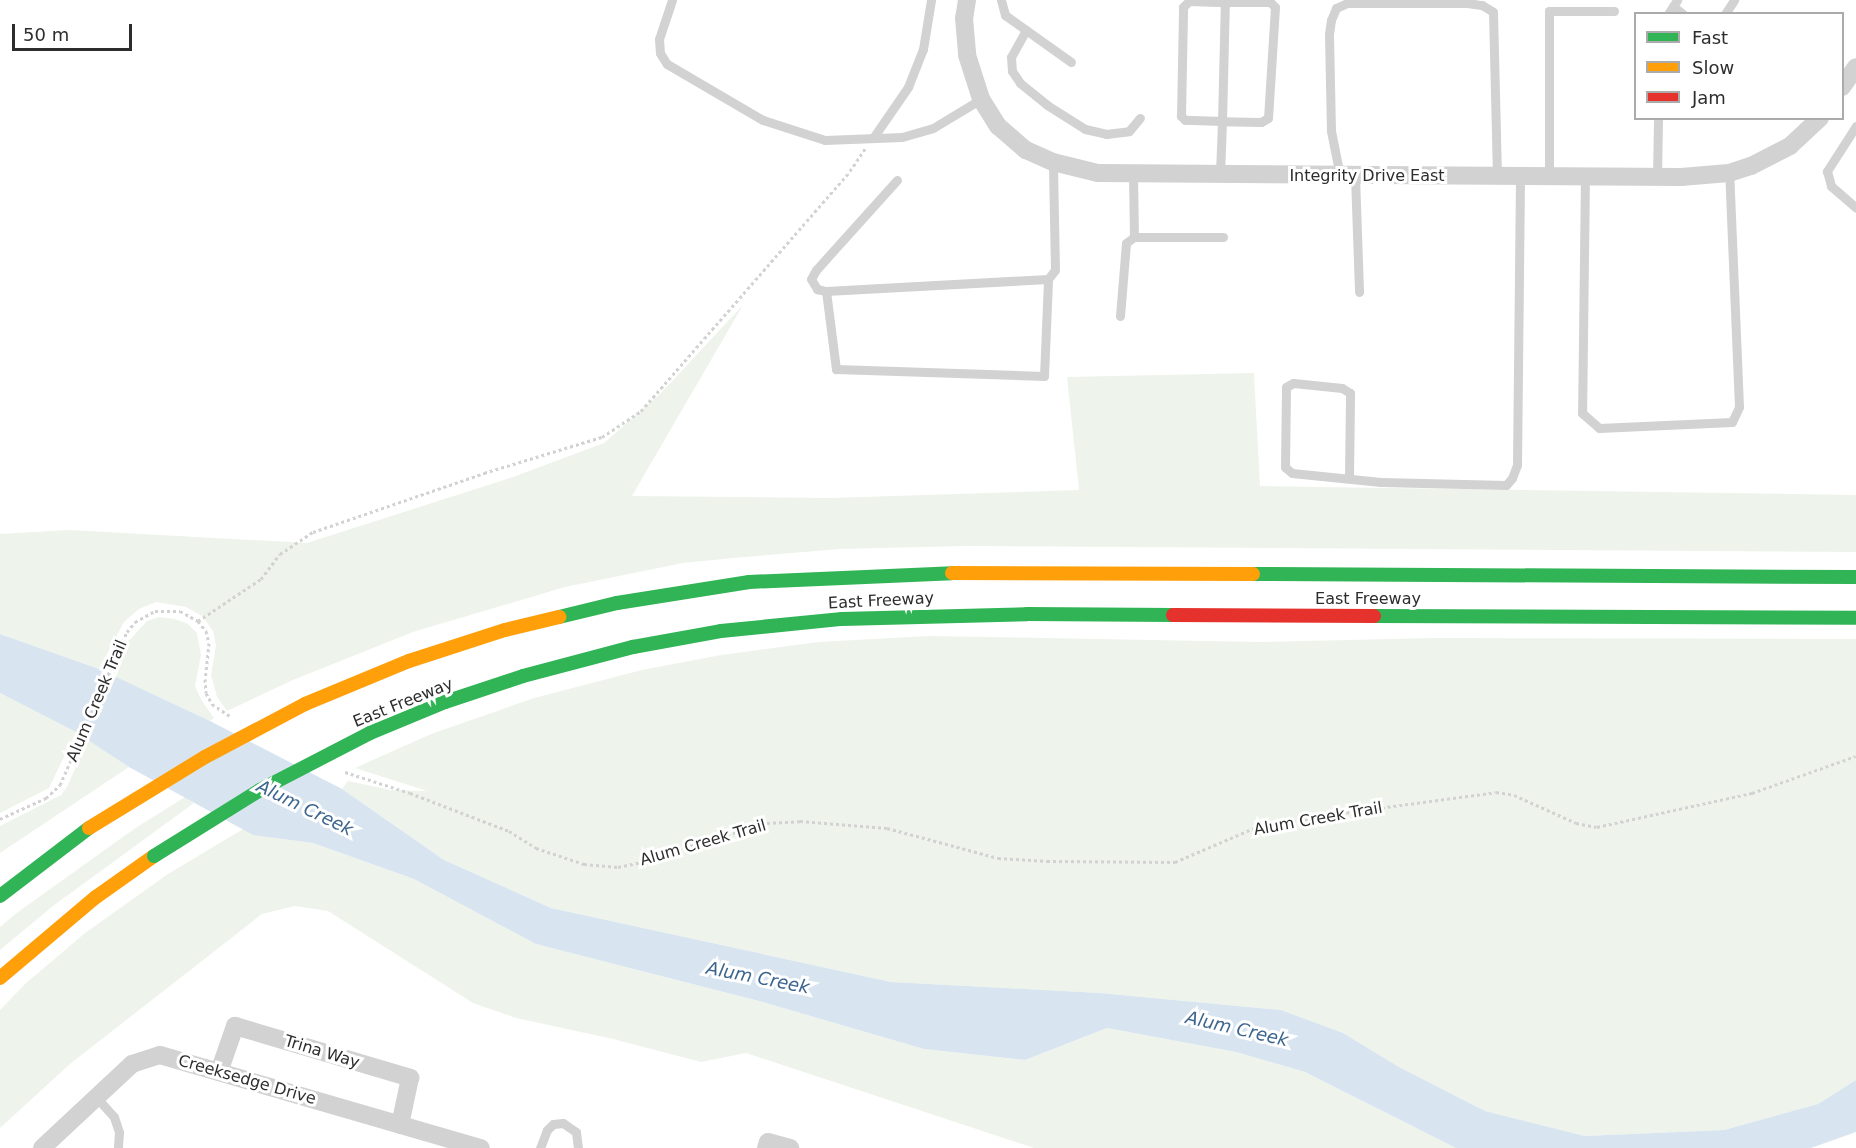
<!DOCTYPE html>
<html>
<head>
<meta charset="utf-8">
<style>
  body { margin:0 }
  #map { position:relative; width:1856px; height:1148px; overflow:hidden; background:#fff; font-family:"DejaVu Sans",sans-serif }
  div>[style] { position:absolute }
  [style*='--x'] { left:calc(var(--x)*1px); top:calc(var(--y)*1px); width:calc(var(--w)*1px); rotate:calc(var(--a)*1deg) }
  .green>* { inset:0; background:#eef4eb }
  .water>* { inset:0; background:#d8e4f0 }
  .path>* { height:3px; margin-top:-1.5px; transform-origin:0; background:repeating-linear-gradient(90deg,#d2d2d2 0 3px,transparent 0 6px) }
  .lane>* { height:9px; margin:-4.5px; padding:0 4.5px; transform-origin:4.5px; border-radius:4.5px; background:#d2d2d2 }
  .street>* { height:18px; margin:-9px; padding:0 9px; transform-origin:9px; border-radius:9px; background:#d2d2d2 }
  .fast>* { height:14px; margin:-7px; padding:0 7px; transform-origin:7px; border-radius:7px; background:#30b455 }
  .slow>* { height:14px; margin:-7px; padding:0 7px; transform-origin:7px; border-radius:7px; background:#ff9f0a }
  .jam>* { height:14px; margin:-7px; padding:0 7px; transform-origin:7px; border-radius:7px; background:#e5322d }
  .fast-bridge>* { height:14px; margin:-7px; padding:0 7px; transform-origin:7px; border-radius:7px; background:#30b455 }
  .slow-bridge>* { height:14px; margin:-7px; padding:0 7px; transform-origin:7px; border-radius:7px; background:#ff9f0a }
  span { translate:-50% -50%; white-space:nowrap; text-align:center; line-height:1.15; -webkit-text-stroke:6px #fff; paint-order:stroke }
  .street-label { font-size:16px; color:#2d2d2d }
  .water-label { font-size:18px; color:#3c658e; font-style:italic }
  .legend { position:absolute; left:1634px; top:12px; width:210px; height:108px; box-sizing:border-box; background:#fff; border:2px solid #ababab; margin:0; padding:8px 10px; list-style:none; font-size:18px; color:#2d2d2d }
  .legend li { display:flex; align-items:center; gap:12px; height:30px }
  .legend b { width:30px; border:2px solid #ababab }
  .scale { position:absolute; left:12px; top:24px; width:120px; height:27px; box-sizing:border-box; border:3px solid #2d2d2d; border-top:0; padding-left:8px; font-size:18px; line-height:21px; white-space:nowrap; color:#2d2d2d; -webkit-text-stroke:4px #fff; paint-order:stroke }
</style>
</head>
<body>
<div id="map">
  <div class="green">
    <i style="clip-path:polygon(743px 305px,632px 496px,831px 498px,1079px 490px,1067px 377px,1254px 373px,1260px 486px,1856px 495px,1856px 552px,965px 546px,840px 549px,733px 558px,683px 563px,565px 587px,413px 632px,293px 680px,227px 711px,217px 697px,211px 675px,216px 645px,213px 631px,202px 616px,186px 607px,156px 602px,139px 609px,124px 622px,99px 669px,0 634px,0 534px,69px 530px,307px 543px,513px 477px,604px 443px,662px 392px)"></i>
    <i style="clip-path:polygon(159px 617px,175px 619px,188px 624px,197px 633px,201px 655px,195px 686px,202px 701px,214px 718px,210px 721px,113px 676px,123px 647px,147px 621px)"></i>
    <i style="clip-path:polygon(928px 636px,1261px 642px,1436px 638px,1856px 639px,1856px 1080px,1818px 1104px,1724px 1130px,1585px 1136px,1485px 1111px,1399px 1067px,1343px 1033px,1281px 1010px,1100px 993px,891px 982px,551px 908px,444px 860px,342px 789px,348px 781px,391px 790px,427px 791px,355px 768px,431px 734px,534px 698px,642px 670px,721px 655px,818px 642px)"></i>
    <i style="clip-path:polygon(0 693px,76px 732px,49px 788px,0 813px)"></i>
    <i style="clip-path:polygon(88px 739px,129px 767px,0 853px,0 826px,61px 795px,67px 787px)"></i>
    <i style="clip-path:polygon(185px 797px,194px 803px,53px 906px,0 950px,0 927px,18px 912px,134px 829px)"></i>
    <i style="clip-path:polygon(243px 829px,253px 835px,313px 843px,414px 879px,536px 944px,759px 1001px,924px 1049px,1025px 1060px,1107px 1028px,1236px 1052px,1305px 1072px,1456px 1148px,1034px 1148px,746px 1053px,701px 1062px,613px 1039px,516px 1018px,473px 1003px,328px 911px,295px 906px,262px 914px,70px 1064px,0 1128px,0 1010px,25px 984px,85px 933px,168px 874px)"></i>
  </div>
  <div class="water">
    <i style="clip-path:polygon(0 634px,99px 669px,210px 721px,342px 789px,444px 860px,551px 908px,891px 982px,1100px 993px,1281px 1010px,1343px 1033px,1399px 1067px,1485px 1111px,1585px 1136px,1724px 1130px,1818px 1104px,1856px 1080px,1856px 1132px,1811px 1148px,1456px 1148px,1305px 1072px,1236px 1052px,1107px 1028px,1025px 1060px,924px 1049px,759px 1001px,536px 944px,414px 879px,313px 843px,253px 835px,129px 767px,76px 732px,0 693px)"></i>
  </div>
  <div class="path">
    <i style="--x:198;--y:621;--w:76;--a:-33.7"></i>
    <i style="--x:261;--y:579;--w:31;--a:-53"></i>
    <i style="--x:280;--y:554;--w:40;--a:-34"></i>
    <i style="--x:313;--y:532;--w:181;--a:-19"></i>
    <i style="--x:484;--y:473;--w:123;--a:-17"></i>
    <i style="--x:602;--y:437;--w:47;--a:-33.7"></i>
    <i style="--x:641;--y:411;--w:318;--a:-48.9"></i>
    <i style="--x:850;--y:171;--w:27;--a:-56"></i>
    <i style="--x:345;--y:772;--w:68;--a:17.9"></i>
    <i style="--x:410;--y:793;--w:106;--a:21"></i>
    <i style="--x:509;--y:831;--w:32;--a:32"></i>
    <i style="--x:536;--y:848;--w:51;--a:18.4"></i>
    <i style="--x:584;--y:864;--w:34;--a:5"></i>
    <i style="--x:618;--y:867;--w:40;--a:-12"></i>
    <i style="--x:657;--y:859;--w:50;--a:-21"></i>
    <i style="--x:704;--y:841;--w:66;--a:-15.9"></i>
    <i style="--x:767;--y:823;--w:33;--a:-3"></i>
    <i style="--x:800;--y:821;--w:87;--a:4.6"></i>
    <i style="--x:887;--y:828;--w:115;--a:15.1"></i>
    <i style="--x:998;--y:858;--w:49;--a:3.5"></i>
    <i style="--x:1047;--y:861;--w:128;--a:0.4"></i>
    <i style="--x:1175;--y:862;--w:84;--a:-23.2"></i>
    <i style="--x:1252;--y:829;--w:83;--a:-10.4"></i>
    <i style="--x:1334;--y:814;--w:163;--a:-7.7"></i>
    <i style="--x:1496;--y:792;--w:18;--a:9"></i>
    <i style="--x:1514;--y:795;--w:68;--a:24.3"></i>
    <i style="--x:1576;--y:823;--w:21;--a:11"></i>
    <i style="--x:1597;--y:827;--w:159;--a:-12.4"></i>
    <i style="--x:1752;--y:793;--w:110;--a:-19.6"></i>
    <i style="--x:0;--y:819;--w:51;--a:-24.5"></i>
    <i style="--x:46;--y:798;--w:19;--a:-43"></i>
    <i style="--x:60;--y:785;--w:167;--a:-66.4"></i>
    <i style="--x:127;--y:632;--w:13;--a:-51"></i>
    <i style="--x:135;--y:622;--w:23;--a:-29"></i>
    <i style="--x:155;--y:611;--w:25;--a:0"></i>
    <i style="--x:180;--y:611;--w:21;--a:29"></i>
    <i style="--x:198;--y:621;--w:13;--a:51"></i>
    <i style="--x:206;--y:631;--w:12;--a:76"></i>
    <i style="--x:209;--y:643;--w:36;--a:96"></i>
    <i style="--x:205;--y:679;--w:14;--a:86"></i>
    <i style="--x:206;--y:693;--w:13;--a:61"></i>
    <i style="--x:212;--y:704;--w:23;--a:34"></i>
  </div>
  <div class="lane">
    <i style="--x:672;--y:0;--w:41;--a:108.4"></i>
    <i style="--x:659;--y:39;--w:14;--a:86"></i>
    <i style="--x:660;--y:53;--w:13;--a:58"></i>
    <i style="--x:667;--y:64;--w:111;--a:30.3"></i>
    <i style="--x:763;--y:120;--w:65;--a:17.9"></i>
    <i style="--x:825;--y:140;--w:77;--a:-2.2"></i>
    <i style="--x:902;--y:137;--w:32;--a:-16"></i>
    <i style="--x:933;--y:128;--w:56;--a:-31.1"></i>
    <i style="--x:1001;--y:0;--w:16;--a:75"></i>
    <i style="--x:1005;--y:15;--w:81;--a:35.5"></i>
    <i style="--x:1673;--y:6;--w:13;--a:39"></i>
    <i style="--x:1668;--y:14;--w:17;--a:-57"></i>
    <i style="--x:1725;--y:14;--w:17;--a:-57"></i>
    <i style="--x:1026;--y:30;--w:31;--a:119"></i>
    <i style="--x:1011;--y:57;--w:14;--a:86"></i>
    <i style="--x:1012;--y:71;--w:14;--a:56"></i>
    <i style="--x:1020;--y:83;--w:35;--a:39"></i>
    <i style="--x:1047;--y:105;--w:45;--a:32.3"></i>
    <i style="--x:1085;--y:129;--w:22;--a:13"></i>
    <i style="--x:1106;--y:134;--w:23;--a:-7"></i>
    <i style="--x:1129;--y:131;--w:17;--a:-50"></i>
    <i style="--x:1856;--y:126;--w:54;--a:122.8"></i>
    <i style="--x:1827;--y:171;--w:16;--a:75"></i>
    <i style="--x:1831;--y:186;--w:33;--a:41"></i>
    <i style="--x:873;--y:138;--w:62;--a:-55.5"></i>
    <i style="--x:908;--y:87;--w:41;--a:-68.5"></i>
    <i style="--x:923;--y:49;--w:50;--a:-80.7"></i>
    <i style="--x:1133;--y:174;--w:63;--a:89.1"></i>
    <i style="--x:1134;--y:237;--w:89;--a:0"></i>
    <i style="--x:1220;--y:174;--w:53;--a:-87.8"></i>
    <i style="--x:1222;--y:121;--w:119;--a:-88.6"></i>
    <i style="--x:1225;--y:2;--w:45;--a:0"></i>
    <i style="--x:1270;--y:2;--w:7;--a:45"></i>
    <i style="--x:1275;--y:7;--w:111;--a:93.6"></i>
    <i style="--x:1268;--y:118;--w:8;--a:150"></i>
    <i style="--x:1261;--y:122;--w:39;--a:-179"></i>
    <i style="--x:1222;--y:121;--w:37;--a:-178"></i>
    <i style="--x:1185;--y:120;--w:6;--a:-135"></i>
    <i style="--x:1181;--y:116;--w:109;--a:-88.9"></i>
    <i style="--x:1183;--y:7;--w:8;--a:-45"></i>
    <i style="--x:1189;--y:1;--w:36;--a:2"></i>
    <i style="--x:1340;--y:176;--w:46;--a:-101.3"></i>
    <i style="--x:1331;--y:131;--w:97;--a:-91.2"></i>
    <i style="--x:1329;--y:34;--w:14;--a:-82"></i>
    <i style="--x:1331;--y:20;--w:13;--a:-67"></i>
    <i style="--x:1336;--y:8;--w:12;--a:-24"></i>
    <i style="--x:1347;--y:3;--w:120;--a:0"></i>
    <i style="--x:1467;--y:3;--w:15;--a:8"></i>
    <i style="--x:1482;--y:5;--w:13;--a:32"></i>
    <i style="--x:1493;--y:12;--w:164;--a:88.6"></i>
    <i style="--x:1355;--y:176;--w:116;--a:88"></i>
    <i style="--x:1549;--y:176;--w:165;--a:-90"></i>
    <i style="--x:1549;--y:11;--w:65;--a:0"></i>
    <i style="--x:1585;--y:176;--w:237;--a:90.7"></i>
    <i style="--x:1582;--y:413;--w:23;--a:41"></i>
    <i style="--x:1599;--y:428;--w:133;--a:-2.6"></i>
    <i style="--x:1732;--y:422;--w:17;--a:-65"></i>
    <i style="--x:1739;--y:407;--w:234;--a:-92.4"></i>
    <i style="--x:1657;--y:177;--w:59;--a:-89"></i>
    <i style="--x:897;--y:180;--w:121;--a:132"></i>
    <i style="--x:816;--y:270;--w:10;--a:119"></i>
    <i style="--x:811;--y:279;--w:12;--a:59"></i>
    <i style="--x:817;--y:289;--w:9;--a:13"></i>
    <i style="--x:826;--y:291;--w:222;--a:-3.1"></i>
    <i style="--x:1048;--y:279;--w:11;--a:-52"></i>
    <i style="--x:1055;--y:270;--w:108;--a:-91.1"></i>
    <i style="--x:826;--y:291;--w:79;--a:82.7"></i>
    <i style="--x:836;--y:369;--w:208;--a:1.9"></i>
    <i style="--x:1044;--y:376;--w:97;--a:-87.6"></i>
    <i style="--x:1120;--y:316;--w:73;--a:-85.3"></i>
    <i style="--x:1126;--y:243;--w:10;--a:-37"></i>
    <i style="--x:1349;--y:478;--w:85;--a:-89.3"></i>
    <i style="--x:1350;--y:393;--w:9;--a:-148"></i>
    <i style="--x:1342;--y:388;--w:49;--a:-174.2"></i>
    <i style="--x:1293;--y:383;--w:8;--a:150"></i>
    <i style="--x:1286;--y:387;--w:80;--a:90.7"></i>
    <i style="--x:1285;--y:467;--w:9;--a:41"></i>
    <i style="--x:1292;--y:473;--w:89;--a:5.8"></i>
    <i style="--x:1381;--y:482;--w:125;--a:1.4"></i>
    <i style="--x:1506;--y:485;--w:9;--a:-49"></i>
    <i style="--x:1512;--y:478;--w:14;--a:-69"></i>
    <i style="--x:1517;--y:465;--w:289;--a:-89.4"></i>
    <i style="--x:96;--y:1097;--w:27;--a:48"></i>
    <i style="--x:114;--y:1117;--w:16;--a:72"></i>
    <i style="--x:119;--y:1132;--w:16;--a:94"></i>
    <i style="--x:540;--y:1148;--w:19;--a:-69"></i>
    <i style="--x:547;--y:1130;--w:8;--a:-45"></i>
    <i style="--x:553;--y:1124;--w:10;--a:-6"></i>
    <i style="--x:563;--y:1123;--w:16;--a:35"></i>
    <i style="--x:576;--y:1132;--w:16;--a:83"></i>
  </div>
  <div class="street">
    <i style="--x:967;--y:0;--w:18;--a:99"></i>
    <i style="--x:964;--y:18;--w:37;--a:85"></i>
    <i style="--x:967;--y:55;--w:46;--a:72.3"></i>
    <i style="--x:981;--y:99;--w:32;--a:58"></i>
    <i style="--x:998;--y:126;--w:37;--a:41"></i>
    <i style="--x:1026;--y:150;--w:30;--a:24"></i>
    <i style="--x:1053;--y:162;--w:46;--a:13.7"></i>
    <i style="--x:1098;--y:173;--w:583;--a:0.39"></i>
    <i style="--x:1681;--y:177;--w:48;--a:-4.8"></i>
    <i style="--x:1729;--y:173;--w:23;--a:-18"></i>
    <i style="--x:1751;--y:166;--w:44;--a:-27.1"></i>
    <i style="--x:1790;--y:146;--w:41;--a:-43"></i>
    <i style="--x:1842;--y:87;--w:24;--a:-55"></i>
    <i style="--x:219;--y:1072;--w:49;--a:-70.8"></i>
    <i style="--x:235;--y:1026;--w:183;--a:16.5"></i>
    <i style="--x:410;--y:1078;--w:48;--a:102"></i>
    <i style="--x:42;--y:1148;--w:123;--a:-43"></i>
    <i style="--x:132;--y:1064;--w:29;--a:-18"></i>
    <i style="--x:160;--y:1055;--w:334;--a:16.2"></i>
    <i style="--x:766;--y:1148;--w:6;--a:-72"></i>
    <i style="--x:768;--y:1142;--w:23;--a:15"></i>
  </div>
  <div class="fast">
    <i style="--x:1253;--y:574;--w:603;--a:0.29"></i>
    <i style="--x:1374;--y:616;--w:482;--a:0.2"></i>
    <i style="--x:559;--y:617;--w:60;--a:-13.6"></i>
    <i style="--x:617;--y:603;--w:134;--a:-9"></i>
    <i style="--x:749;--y:582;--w:203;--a:-2.5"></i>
    <i style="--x:370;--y:733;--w:81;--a:-22.5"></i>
    <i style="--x:445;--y:702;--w:82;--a:-18.4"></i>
    <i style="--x:523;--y:676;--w:114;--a:-14.8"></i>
    <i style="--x:633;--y:647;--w:89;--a:-10.3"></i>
    <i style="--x:721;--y:631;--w:122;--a:-5.7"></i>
    <i style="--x:842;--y:619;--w:185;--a:-1.5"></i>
    <i style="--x:1027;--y:614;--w:146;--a:0.4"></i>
    <i style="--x:0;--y:896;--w:112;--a:-37.4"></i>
  </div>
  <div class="slow">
    <i style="--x:952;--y:573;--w:301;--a:0.2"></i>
    <i style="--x:305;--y:704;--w:113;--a:-22.5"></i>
    <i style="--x:409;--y:661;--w:101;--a:-17.9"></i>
    <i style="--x:505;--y:630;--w:56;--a:-13.5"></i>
    <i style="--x:0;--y:978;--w:126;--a:-40.2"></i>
    <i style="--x:96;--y:897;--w:71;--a:-35.3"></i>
  </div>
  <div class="jam">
    <i style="--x:1173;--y:615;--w:201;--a:0.3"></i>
  </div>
  <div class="fast-bridge">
    <i style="--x:154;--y:856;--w:125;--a:-31.9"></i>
    <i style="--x:260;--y:790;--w:124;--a:-27.4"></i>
  </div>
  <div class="slow-bridge">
    <i style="--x:89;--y:828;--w:136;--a:-31.5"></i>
    <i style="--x:205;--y:757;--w:113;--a:-27.9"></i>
  </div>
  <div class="street-label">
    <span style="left:1367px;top:176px">Integrity Drive East</span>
    <span style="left:1368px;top:599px">East Freeway</span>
    <span style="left:881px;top:601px;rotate:-3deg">East Freeway</span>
    <span style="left:97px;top:701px;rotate:-67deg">Alum Creek Trail</span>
    <span style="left:403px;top:703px;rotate:-22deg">East Freeway</span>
    <span style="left:1318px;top:819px;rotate:-10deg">Alum Creek Trail</span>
    <span style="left:703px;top:843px;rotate:-16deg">Alum Creek Trail</span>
    <span style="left:322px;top:1052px;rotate:17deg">Trina Way</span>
    <span style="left:247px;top:1080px;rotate:16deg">Creeksedge Drive</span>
  </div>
  <div class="water-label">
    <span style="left:305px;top:808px;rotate:26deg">Alum Creek</span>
    <span style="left:758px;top:978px;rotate:11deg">Alum Creek</span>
    <span style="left:1237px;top:1029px;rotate:13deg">Alum Creek</span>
  </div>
  <ul class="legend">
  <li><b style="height:8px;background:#30b455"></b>Fast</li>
  <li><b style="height:8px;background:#ff9f0a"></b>Slow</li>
  <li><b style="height:8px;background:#e5322d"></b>Jam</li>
  </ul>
  <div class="scale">50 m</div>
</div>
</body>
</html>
